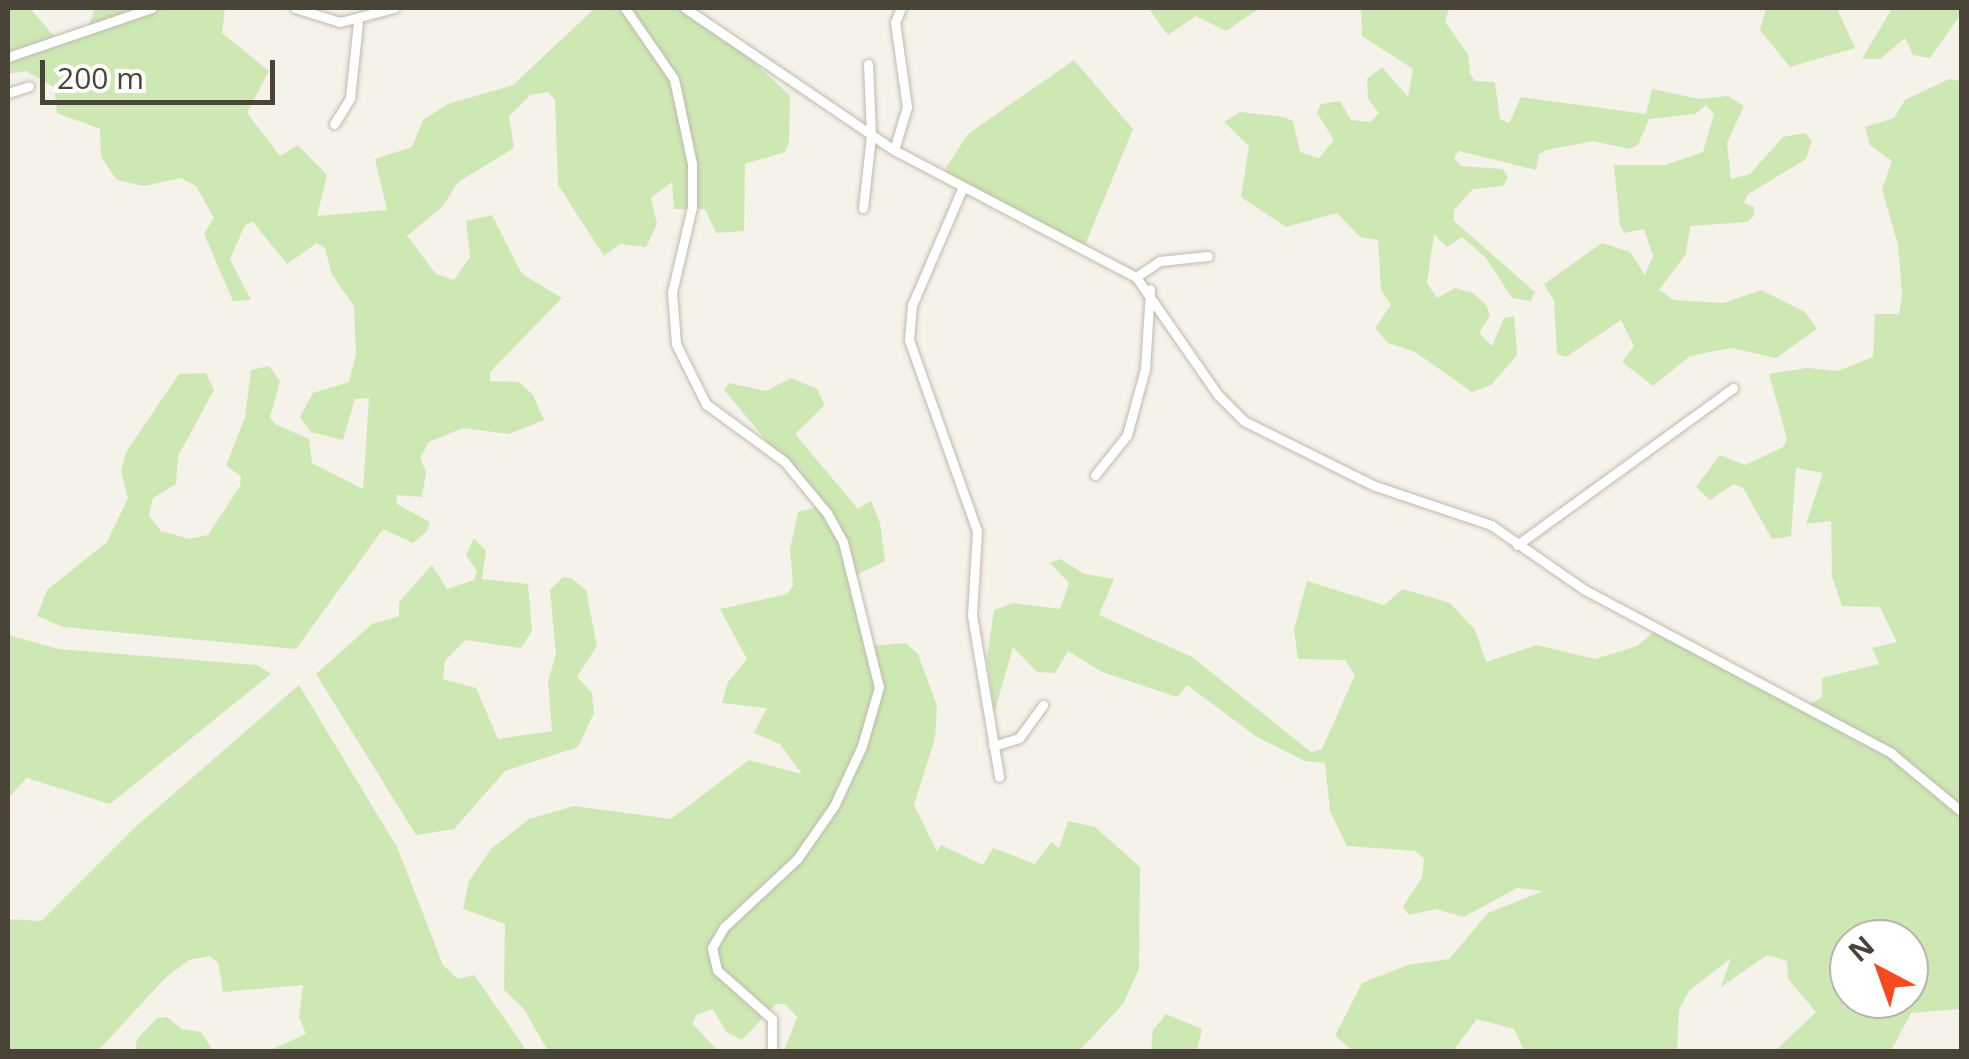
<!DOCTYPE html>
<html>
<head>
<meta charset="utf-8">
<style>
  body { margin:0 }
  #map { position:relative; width:1969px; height:1059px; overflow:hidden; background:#f5f2ea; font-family:"Open Sans",sans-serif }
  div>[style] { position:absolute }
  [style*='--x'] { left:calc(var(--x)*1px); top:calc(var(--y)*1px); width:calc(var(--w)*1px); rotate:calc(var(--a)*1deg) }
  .green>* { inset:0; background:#cee8b4 }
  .roads { filter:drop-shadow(0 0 2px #c0baac) drop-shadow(0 0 2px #c0baac) }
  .street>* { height:9px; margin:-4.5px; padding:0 4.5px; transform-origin:4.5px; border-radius:4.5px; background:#fff }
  span { translate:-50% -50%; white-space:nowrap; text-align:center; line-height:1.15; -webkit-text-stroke:10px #fff; paint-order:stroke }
  .frame { position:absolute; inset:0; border:10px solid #494338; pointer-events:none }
  .north { position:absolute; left:1829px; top:919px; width:100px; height:100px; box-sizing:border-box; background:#fff; border:2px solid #b6b4af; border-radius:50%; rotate:319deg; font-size:28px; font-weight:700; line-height:40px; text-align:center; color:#494338 }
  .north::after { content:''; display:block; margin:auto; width:35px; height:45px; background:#f74a1f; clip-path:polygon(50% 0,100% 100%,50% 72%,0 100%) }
  .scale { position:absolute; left:40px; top:60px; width:235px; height:45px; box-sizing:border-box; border:5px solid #494338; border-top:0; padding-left:12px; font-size:30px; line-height:35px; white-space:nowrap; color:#494338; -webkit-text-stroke:8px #fff; paint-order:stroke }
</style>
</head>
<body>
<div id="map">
  <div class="green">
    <i style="clip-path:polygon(8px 8px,30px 8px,59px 42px,87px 32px,95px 8px,225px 8px,222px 33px,269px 71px,247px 113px,280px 156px,298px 145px,327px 175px,317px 216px,387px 210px,375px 159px,412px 147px,423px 120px,448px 104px,513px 85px,595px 8px,680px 8px,726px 36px,790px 96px,789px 143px,785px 152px,745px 164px,744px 231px,716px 233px,705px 209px,674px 209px,672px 182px,651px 198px,657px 224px,646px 247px,620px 244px,604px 256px,558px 185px,555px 99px,548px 92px,530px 95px,509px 116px,514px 148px,458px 182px,443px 206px,407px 236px,436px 274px,454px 280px,470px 257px,466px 221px,492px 215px,522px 274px,562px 298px,490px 372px,490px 381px,519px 382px,533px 395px,544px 420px,509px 434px,463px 428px,429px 442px,420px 458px,426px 472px,422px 497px,396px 495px,397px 504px,430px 522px,427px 531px,413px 543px,383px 529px,296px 649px,63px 627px,37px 616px,47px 590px,107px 542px,128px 498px,121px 471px,126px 452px,179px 374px,206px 373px,214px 390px,178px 456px,176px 484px,153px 498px,149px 516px,161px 531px,189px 539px,208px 535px,240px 486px,241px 476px,226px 466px,245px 417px,251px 370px,269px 366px,280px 381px,270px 417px,275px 424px,309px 439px,312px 463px,363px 489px,369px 398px,355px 399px,343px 440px,311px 432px,300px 417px,313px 393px,349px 382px,356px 354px,354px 306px,332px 275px,325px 248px,317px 243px,287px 264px,253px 222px,245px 225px,230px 259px,251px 300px,233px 301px,204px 234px,214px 218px,196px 186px,180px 178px,144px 186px,117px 180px,101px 157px,100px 129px,57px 113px,54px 87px,26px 71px,8px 74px)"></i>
    <i style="clip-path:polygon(1148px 8px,1260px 8px,1226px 31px,1196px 16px,1168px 35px)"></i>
    <i style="clip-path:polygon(1361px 8px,1449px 8px,1445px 22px,1468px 54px,1470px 73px,1475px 81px,1495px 82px,1500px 119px,1509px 123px,1521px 97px,1646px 114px,1652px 89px,1699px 99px,1728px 96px,1744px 106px,1727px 143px,1731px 179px,1750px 174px,1783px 137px,1805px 133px,1812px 140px,1806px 159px,1748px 194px,1744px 203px,1754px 207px,1754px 216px,1747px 222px,1690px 226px,1686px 254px,1659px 290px,1674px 300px,1724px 303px,1761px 290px,1805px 312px,1817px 329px,1776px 358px,1731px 348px,1690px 356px,1653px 386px,1622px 362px,1634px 346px,1621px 320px,1566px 357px,1557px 354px,1554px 301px,1544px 284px,1602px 243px,1630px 252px,1645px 275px,1653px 256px,1644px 229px,1624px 233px,1620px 225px,1614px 165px,1665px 165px,1703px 152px,1714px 114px,1706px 105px,1695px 114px,1649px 119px,1638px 145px,1629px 149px,1593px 141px,1547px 150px,1539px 154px,1536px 170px,1459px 151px,1454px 158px,1461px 166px,1503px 169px,1508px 178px,1503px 186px,1473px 189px,1454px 210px,1454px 221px,1535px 292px,1531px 301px,1512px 298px,1486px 258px,1462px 237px,1447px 247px,1434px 234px,1427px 283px,1437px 298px,1455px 288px,1473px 293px,1487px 306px,1490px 316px,1479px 333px,1492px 346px,1504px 318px,1514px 316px,1517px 355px,1491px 385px,1472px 392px,1415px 352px,1388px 343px,1375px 328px,1391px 305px,1381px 290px,1378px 240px,1360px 237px,1337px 213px,1286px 227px,1241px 197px,1249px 146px,1224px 122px,1240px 112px,1284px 117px,1293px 121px,1300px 152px,1319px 158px,1334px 140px,1317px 113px,1321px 104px,1340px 101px,1351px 120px,1370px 122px,1379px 113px,1368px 99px,1367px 79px,1382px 67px,1408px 97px,1413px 69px,1362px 36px)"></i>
    <i style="clip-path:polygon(1766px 8px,1837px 8px,1855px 48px,1790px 67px,1760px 30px)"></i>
    <i style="clip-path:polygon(1892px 8px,1961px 8px,1961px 14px,1930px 58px,1913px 55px,1905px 38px,1880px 59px,1862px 59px)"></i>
    <i style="clip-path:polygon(1074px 60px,1133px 129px,1083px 250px,940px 177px,968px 134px)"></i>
    <i style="clip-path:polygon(evenodd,1949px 79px,1961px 81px,1961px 1009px,1911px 1013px,1891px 1051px,1775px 1051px,1816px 1012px,1788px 979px,1787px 961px,1767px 955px,1721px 987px,1731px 958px,1689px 991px,1679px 1010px,1677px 1051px,1524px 1051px,1514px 1029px,1477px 1019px,1453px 1051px,1353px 1051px,1335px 1036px,1362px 983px,1408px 965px,1449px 959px,1488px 913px,1543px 891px,1517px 888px,1464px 917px,1436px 909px,1409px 915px,1403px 907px,1422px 877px,1424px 859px,1415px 851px,1347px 846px,1330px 811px,1325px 763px,1305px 761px,1257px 737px,1187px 685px,1177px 697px,1102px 672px,1068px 651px,1055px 673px,1037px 672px,1013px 647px,994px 714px,987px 657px,994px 610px,1013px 603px,1060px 609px,1069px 583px,1050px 563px,1060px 559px,1085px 574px,1114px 579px,1099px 615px,1192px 657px,1311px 752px,1322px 749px,1355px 675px,1345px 660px,1298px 659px,1294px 630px,1307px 581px,1384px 605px,1403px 589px,1450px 603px,1475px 630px,1486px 662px,1537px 645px,1595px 659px,1637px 646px,1655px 631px,1806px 706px,1822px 697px,1822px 678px,1879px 664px,1872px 648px,1897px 642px,1880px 607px,1842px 606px,1832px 577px,1831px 521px,1806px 524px,1823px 473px,1796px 468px,1791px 536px,1781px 538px,1772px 539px,1743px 488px,1734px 484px,1710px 500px,1696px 487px,1720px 455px,1745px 465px,1783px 447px,1787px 439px,1769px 374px,1807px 368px,1838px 371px,1873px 357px,1875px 314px,1899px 314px,1902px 295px,1898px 245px,1882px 189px,1892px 161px,1870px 145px,1865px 127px,1894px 118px,1905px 100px,1949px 79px,1849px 939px,1909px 939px,1909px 999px,1849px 999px,1849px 939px)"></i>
    <i style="clip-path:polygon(791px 378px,817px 389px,825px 405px,795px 434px,858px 509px,871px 501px,880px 523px,885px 561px,852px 577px,869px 646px,906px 643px,918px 654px,937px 706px,935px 738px,914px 805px,937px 852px,941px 845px,983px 865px,993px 848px,1035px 864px,1051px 842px,1059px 848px,1068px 821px,1095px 827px,1140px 867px,1139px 969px,1123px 1004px,1079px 1051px,784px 1051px,797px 1017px,785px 1004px,776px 1004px,742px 1040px,726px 1032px,713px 1009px,696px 1015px,693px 1024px,718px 1051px,548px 1051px,524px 1009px,504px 990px,505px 924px,463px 909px,469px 881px,491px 849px,529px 819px,574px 806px,671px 819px,749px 760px,802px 774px,780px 744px,754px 733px,767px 708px,722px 703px,728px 682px,747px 659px,720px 609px,787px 594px,793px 586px,790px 549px,798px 512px,821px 506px,724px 390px,729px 383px,766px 391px)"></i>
    <i style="clip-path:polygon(474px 538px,486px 551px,482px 579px,528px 584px,532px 631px,521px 648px,465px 640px,445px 661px,443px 679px,476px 688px,498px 739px,552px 731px,548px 681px,556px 654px,550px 590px,563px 577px,571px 578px,586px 590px,597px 646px,577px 677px,592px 693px,594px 713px,578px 747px,505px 771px,454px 829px,416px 835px,316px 674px,372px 624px,399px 616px,399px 602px,432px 565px,447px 589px,474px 580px,477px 571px,466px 555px)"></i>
    <i style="clip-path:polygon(8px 635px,59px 649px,257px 665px,271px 674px,110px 804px,27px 778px,8px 798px)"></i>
    <i style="clip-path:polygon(299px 685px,397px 847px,443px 965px,458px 979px,474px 975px,527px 1051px,268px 1051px,306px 1034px,299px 1017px,303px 985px,223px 992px,218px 962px,209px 956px,189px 960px,165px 978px,98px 1051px,8px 1051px,8px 919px,41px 921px,133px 829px)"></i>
    <i style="clip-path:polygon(1166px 1014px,1202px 1029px,1197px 1051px,1151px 1051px,1153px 1030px)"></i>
    <i style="clip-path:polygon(167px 1017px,182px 1029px,201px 1032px,213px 1051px,135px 1051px,137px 1039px,157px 1018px)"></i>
  </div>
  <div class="roads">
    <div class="street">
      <i style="--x:295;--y:8;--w:47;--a:17.3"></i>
      <i style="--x:340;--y:22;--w:56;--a:-14.5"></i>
      <i style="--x:625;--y:8;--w:86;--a:55.4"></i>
      <i style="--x:674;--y:79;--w:87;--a:78"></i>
      <i style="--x:692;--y:164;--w:43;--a:90"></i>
      <i style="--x:692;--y:207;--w:87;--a:103.2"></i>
      <i style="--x:672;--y:292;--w:52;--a:85.6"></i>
      <i style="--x:676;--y:344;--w:67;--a:63.4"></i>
      <i style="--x:706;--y:404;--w:97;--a:36.2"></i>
      <i style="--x:784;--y:461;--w:67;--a:50.4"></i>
      <i style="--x:827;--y:513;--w:33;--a:61"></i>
      <i style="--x:843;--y:542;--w:149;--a:76.1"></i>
      <i style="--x:879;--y:687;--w:61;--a:106.1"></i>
      <i style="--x:862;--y:746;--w:66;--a:115"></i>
      <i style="--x:834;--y:806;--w:65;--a:124.9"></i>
      <i style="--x:797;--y:859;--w:100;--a:137"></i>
      <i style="--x:724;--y:927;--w:24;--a:120"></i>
      <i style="--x:712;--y:948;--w:23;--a:77"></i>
      <i style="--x:717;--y:970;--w:74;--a:41.7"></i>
      <i style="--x:772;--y:1019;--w:33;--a:90"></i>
      <i style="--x:685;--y:8;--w:253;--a:34.2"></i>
      <i style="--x:894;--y:150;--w:273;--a:27.7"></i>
      <i style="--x:1136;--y:277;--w:144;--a:55.2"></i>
      <i style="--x:1218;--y:395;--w:37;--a:45"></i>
      <i style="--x:1244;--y:421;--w:146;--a:26.4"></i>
      <i style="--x:1375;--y:486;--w:122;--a:18.6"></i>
      <i style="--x:1491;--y:525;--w:114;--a:34.7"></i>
      <i style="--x:1585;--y:590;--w:347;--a:28"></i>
      <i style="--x:1891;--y:753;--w:92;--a:39.7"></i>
      <i style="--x:8;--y:57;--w:152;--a:-18.8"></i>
      <i style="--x:8;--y:93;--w:22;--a:-18"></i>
      <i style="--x:334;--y:124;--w:31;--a:-58"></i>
      <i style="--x:350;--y:98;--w:76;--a:-84"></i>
      <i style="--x:894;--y:150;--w:45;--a:-73.2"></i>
      <i style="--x:907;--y:107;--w:86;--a:-98"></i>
      <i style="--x:895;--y:22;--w:15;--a:-67"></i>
      <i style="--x:962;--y:189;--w:126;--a:113.3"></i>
      <i style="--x:912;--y:305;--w:35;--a:95"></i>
      <i style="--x:909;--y:340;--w:203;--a:70.4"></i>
      <i style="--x:977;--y:531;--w:84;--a:93.4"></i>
      <i style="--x:972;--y:615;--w:164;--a:80.5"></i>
      <i style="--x:863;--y:208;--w:73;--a:-83.7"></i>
      <i style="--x:871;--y:135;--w:71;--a:-92.4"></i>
      <i style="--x:1136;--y:277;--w:29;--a:-34"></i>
      <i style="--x:1160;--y:261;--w:48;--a:-5.9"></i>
      <i style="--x:1095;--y:475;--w:51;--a:-51.3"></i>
      <i style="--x:1127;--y:435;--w:68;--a:-74.7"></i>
      <i style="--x:1145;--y:369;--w:80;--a:-86.4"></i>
      <i style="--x:1517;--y:545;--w:267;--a:-36"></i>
      <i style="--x:993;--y:746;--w:27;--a:-17"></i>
      <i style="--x:1019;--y:738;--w:41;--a:-54"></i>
    </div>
  </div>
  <div class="frame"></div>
  <div class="north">N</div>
  <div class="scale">200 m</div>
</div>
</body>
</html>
